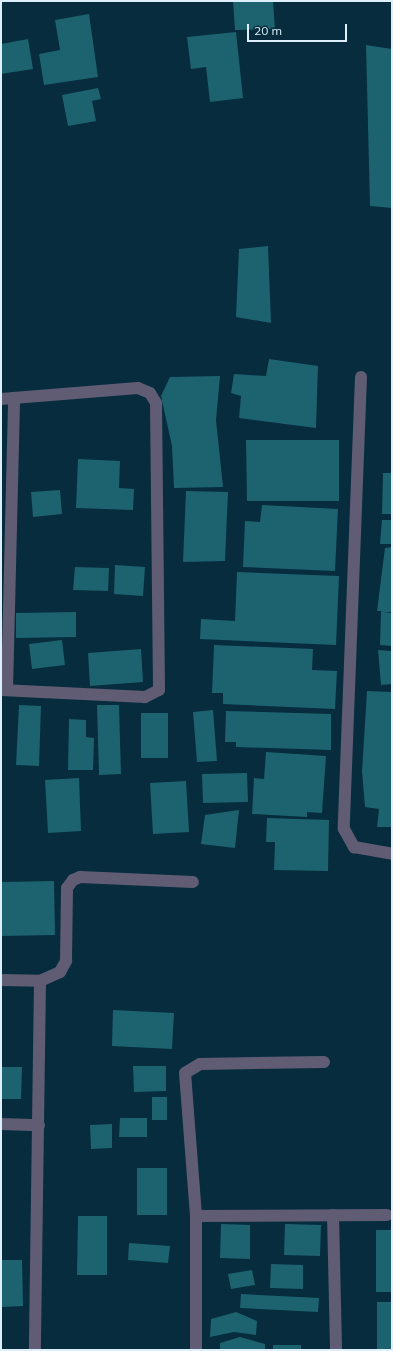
<!DOCTYPE html>
<html>
<head>
<meta charset="utf-8">
<style>
  body { margin:0 }
  #map { position:relative; width:393px; height:1351px; overflow:hidden; background:#062c3e; font-family:Mulish,sans-serif }
  div>[style] { position:absolute }
  [style*='--x'] { left:calc(var(--x)*1px); top:calc(var(--y)*1px); width:calc(var(--w)*1px); rotate:calc(var(--a)*1deg) }
  .building>* { inset:0; background:#1d626f }
  .minor>* { height:12px; margin:-6px; padding:0 6px; transform-origin:6px; border-radius:6px; background:#605c74 }
  span { translate:-50% -50%; white-space:nowrap; text-align:center; line-height:1.15; -webkit-text-stroke:3px #062c3e; paint-order:stroke }
  .frame { position:absolute; inset:0; border:2px solid #dceffb; pointer-events:none }
  .scale { position:absolute; left:247px; top:24px; width:100px; height:18px; box-sizing:border-box; border:2px solid #dceffb; border-top:0; padding-left:5px; font-size:12px; line-height:14px; white-space:nowrap; color:#dceffb; -webkit-text-stroke:3px #062c3e; paint-order:stroke }
</style>
</head>
<body>
<div id="map">
  <div class="building">
    <i style="clip-path:polygon(233px 1px,273px 1px,275px 29px,235px 30px)"></i>
    <i style="clip-path:polygon(89px 14px,98px 77px,44px 85px,39px 54px,60px 50px,55px 20px)"></i>
    <i style="clip-path:polygon(236px 32px,243px 98px,210px 102px,206px 67px,191px 69px,187px 37px)"></i>
    <i style="clip-path:polygon(28px 39px,33px 69px,1px 74px,1px 44px)"></i>
    <i style="clip-path:polygon(366px 45px,392px 49px,392px 208px,370px 206px)"></i>
    <i style="clip-path:polygon(98px 88px,101px 99px,92px 101px,96px 121px,68px 126px,62px 95px)"></i>
    <i style="clip-path:polygon(268px 246px,271px 323px,236px 317px,239px 249px)"></i>
    <i style="clip-path:polygon(269px 359px,318px 366px,316px 428px,239px 418px,241px 396px,231px 393px,234px 374px,266px 376px)"></i>
    <i style="clip-path:polygon(220px 376px,216px 420px,223px 487px,174px 488px,172px 446px,161px 396px,170px 377px)"></i>
    <i style="clip-path:polygon(246px 440px,339px 440px,339px 501px,247px 501px)"></i>
    <i style="clip-path:polygon(78px 459px,120px 461px,119px 488px,134px 489px,133px 510px,76px 508px)"></i>
    <i style="clip-path:polygon(383px 473px,392px 473px,392px 514px,382px 514px)"></i>
    <i style="clip-path:polygon(60px 490px,62px 514px,33px 517px,31px 492px)"></i>
    <i style="clip-path:polygon(186px 491px,228px 492px,225px 561px,183px 562px)"></i>
    <i style="clip-path:polygon(262px 505px,338px 509px,335px 571px,243px 567px,245px 521px,260px 522px)"></i>
    <i style="clip-path:polygon(382px 520px,392px 520px,392px 544px,380px 544px)"></i>
    <i style="clip-path:polygon(392px 547px,392px 612px,383px 612px,392px 613px,392px 646px,380px 645px,381px 611px,377px 611px,385px 548px)"></i>
    <i style="clip-path:polygon(115px 565px,145px 567px,143px 596px,114px 594px)"></i>
    <i style="clip-path:polygon(75px 567px,109px 568px,108px 591px,73px 590px)"></i>
    <i style="clip-path:polygon(237px 572px,339px 576px,336px 645px,200px 639px,201px 619px,235px 621px)"></i>
    <i style="clip-path:polygon(76px 612px,76px 637px,16px 638px,16px 613px)"></i>
    <i style="clip-path:polygon(62px 640px,65px 665px,32px 669px,29px 644px)"></i>
    <i style="clip-path:polygon(214px 645px,313px 649px,312px 670px,337px 671px,335px 709px,223px 704px,223px 693px,212px 693px)"></i>
    <i style="clip-path:polygon(141px 649px,143px 682px,90px 686px,88px 653px)"></i>
    <i style="clip-path:polygon(378px 650px,392px 651px,392px 684px,381px 685px)"></i>
    <i style="clip-path:polygon(367px 691px,392px 692px,392px 827px,377px 827px,379px 809px,365px 807px,362px 771px)"></i>
    <i style="clip-path:polygon(19px 705px,41px 706px,39px 766px,16px 765px)"></i>
    <i style="clip-path:polygon(97px 705px,119px 705px,121px 774px,99px 775px)"></i>
    <i style="clip-path:polygon(213px 710px,217px 761px,197px 762px,193px 712px)"></i>
    <i style="clip-path:polygon(226px 711px,331px 714px,331px 750px,236px 747px,236px 742px,225px 742px)"></i>
    <i style="clip-path:polygon(141px 713px,168px 713px,168px 758px,141px 758px)"></i>
    <i style="clip-path:polygon(69px 719px,86px 720px,86px 737px,94px 738px,93px 770px,68px 770px)"></i>
    <i style="clip-path:polygon(266px 752px,326px 756px,322px 813px,307px 812px,307px 817px,252px 814px,254px 778px,264px 779px)"></i>
    <i style="clip-path:polygon(247px 773px,248px 802px,203px 803px,202px 774px)"></i>
    <i style="clip-path:polygon(79px 778px,81px 831px,48px 833px,45px 780px)"></i>
    <i style="clip-path:polygon(186px 781px,189px 832px,153px 834px,150px 783px)"></i>
    <i style="clip-path:polygon(239px 810px,235px 848px,201px 844px,205px 815px)"></i>
    <i style="clip-path:polygon(267px 818px,329px 820px,328px 871px,274px 870px,275px 842px,266px 842px)"></i>
    <i style="clip-path:polygon(54px 881px,55px 935px,2px 936px,1px 882px)"></i>
    <i style="clip-path:polygon(113px 1010px,174px 1013px,172px 1049px,112px 1046px)"></i>
    <i style="clip-path:polygon(133px 1066px,166px 1066px,166px 1091px,134px 1092px)"></i>
    <i style="clip-path:polygon(1px 1067px,22px 1067px,21px 1099px,1px 1099px)"></i>
    <i style="clip-path:polygon(152px 1097px,167px 1097px,167px 1120px,152px 1120px)"></i>
    <i style="clip-path:polygon(120px 1118px,147px 1118px,147px 1137px,119px 1137px)"></i>
    <i style="clip-path:polygon(112px 1124px,112px 1148px,91px 1149px,90px 1125px)"></i>
    <i style="clip-path:polygon(137px 1168px,167px 1168px,167px 1215px,137px 1215px)"></i>
    <i style="clip-path:polygon(78px 1216px,107px 1216px,107px 1275px,77px 1275px)"></i>
    <i style="clip-path:polygon(221px 1224px,250px 1225px,250px 1259px,220px 1258px)"></i>
    <i style="clip-path:polygon(285px 1224px,321px 1225px,320px 1256px,284px 1255px)"></i>
    <i style="clip-path:polygon(376px 1230px,392px 1230px,392px 1292px,376px 1292px)"></i>
    <i style="clip-path:polygon(129px 1243px,170px 1246px,168px 1263px,128px 1260px)"></i>
    <i style="clip-path:polygon(1px 1260px,22px 1260px,23px 1306px,1px 1307px)"></i>
    <i style="clip-path:polygon(271px 1264px,303px 1265px,303px 1289px,270px 1288px)"></i>
    <i style="clip-path:polygon(252px 1270px,255px 1285px,231px 1289px,228px 1274px)"></i>
    <i style="clip-path:polygon(241px 1294px,319px 1298px,318px 1312px,240px 1308px)"></i>
    <i style="clip-path:polygon(377px 1302px,392px 1302px,392px 1350px,377px 1350px)"></i>
    <i style="clip-path:polygon(236px 1312px,257px 1321px,256px 1335px,234px 1332px,210px 1337px,211px 1319px)"></i>
    <i style="clip-path:polygon(240px 1337px,265px 1344px,265px 1350px,220px 1350px,220px 1343px)"></i>
    <i style="clip-path:polygon(273px 1345px,301px 1345px,301px 1350px,273px 1350px)"></i>
  </div>
  <div class="minor">
    <i style="--x:361;--y:377;--w:452;--a:92.2"></i>
    <i style="--x:344;--y:829;--w:21;--a:61"></i>
    <i style="--x:354;--y:847;--w:39;--a:10"></i>
    <i style="--x:1;--y:399;--w:137;--a:-4.6"></i>
    <i style="--x:138;--y:388;--w:13;--a:23"></i>
    <i style="--x:150;--y:393;--w:12;--a:59"></i>
    <i style="--x:156;--y:403;--w:287;--a:89.4"></i>
    <i style="--x:159;--y:690;--w:16;--a:153"></i>
    <i style="--x:145;--y:697;--w:144;--a:-177.2"></i>
    <i style="--x:7;--y:690;--w:292;--a:-88.6"></i>
    <i style="--x:1;--y:980;--w:39;--a:1"></i>
    <i style="--x:40;--y:981;--w:369;--a:90.8"></i>
    <i style="--x:40;--y:981;--w:22;--a:-24"></i>
    <i style="--x:60;--y:972;--w:13;--a:-61"></i>
    <i style="--x:66;--y:961;--w:73;--a:-89.2"></i>
    <i style="--x:67;--y:888;--w:10;--a:-53"></i>
    <i style="--x:73;--y:880;--w:8;--a:-23"></i>
    <i style="--x:80;--y:877;--w:113;--a:2.5"></i>
    <i style="--x:324;--y:1062;--w:124;--a:179.1"></i>
    <i style="--x:200;--y:1064;--w:17;--a:149"></i>
    <i style="--x:185;--y:1073;--w:143;--a:85.6"></i>
    <i style="--x:196;--y:1216;--w:191;--a:-0.3"></i>
    <i style="--x:1;--y:1124;--w:38;--a:2"></i>
    <i style="--x:333;--y:1215;--w:135;--a:88.7"></i>
    <i style="--x:196;--y:1216;--w:134;--a:90"></i>
  </div>
  <div class="frame"></div>
  <div class="scale">20 m</div>
</div>
</body>
</html>
